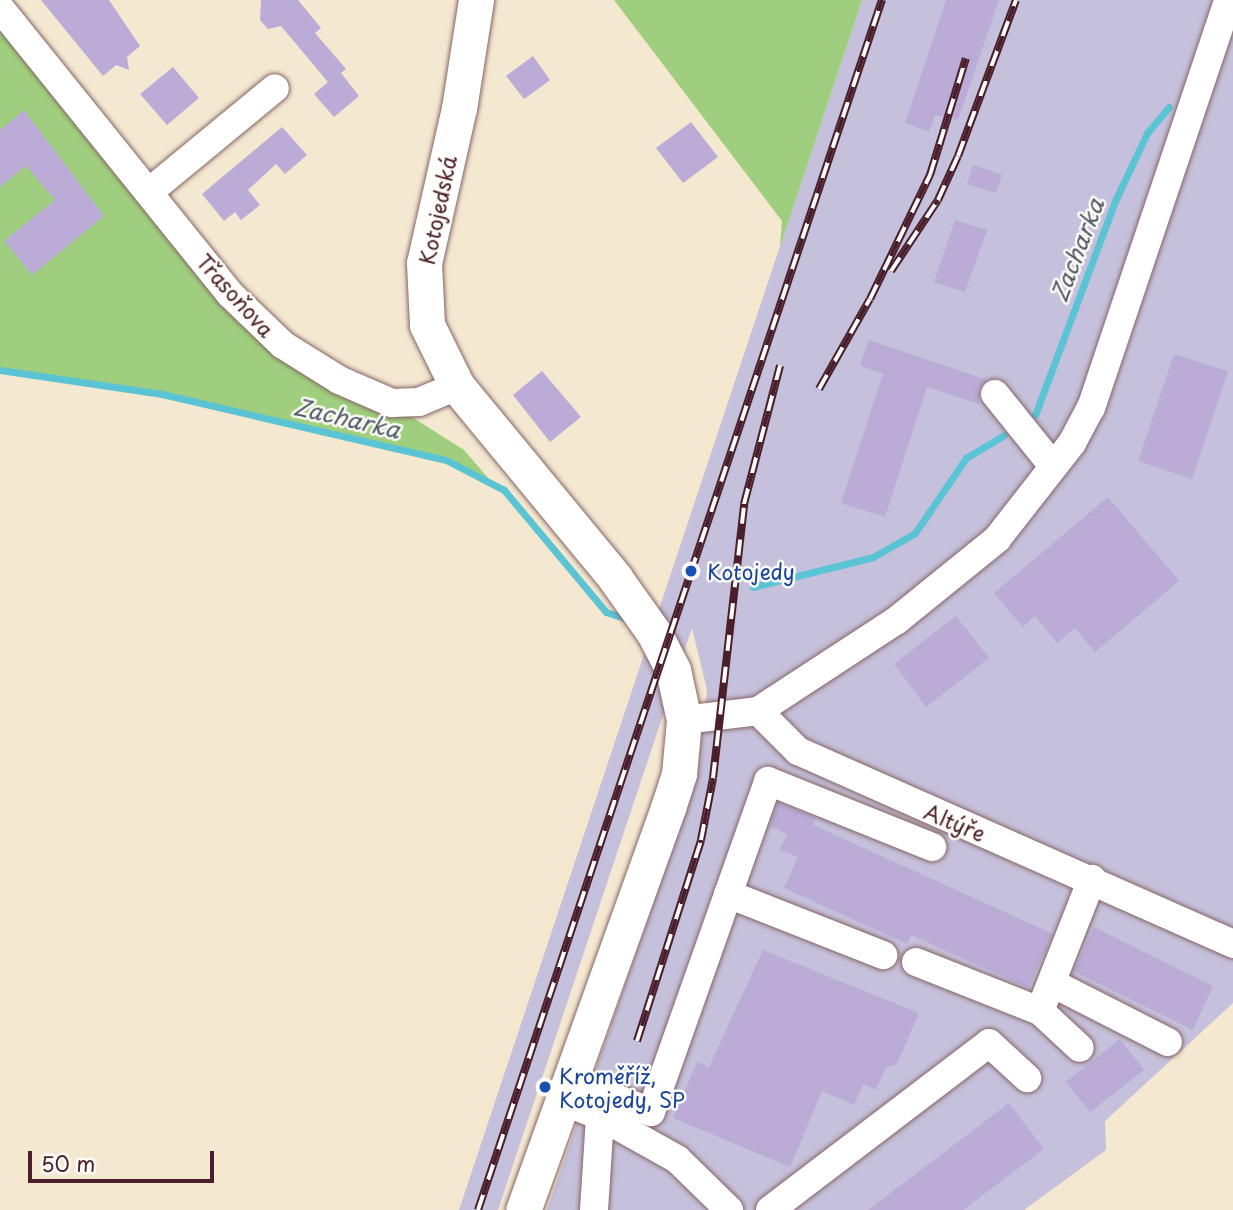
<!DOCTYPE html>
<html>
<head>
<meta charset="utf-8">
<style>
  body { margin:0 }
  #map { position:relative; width:1233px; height:1210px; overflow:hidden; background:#f4e8d0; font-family:"Playpen Sans",sans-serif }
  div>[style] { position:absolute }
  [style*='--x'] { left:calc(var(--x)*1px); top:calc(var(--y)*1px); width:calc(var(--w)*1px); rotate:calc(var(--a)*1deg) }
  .industrial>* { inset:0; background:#c5c0db }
  .green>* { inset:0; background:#9fcf7e }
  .stream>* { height:7px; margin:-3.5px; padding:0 3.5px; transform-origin:3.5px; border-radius:3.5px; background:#5ac4d5 }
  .building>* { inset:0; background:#baacd6 }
  .roads { filter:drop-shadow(0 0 2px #866565) drop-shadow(0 0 2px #866565) }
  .minor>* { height:28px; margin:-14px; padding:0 14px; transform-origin:14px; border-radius:14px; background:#fff }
  .major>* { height:35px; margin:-17.5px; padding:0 17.5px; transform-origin:17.5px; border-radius:17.5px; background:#fff }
  .rail>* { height:8px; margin-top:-4px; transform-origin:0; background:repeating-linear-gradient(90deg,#fdfcf7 0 16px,#4a1f2b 0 32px); box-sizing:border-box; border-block:2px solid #4a1f2b }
  .dots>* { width:19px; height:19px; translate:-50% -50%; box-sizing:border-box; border:4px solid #fdfcf7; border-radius:50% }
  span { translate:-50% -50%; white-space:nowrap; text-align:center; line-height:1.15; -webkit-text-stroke:5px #fdfcf7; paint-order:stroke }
  .street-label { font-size:21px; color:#4a1f2b }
  .transit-label { font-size:21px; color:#164399 }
  .left { translate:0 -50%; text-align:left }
  .water-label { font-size:23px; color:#505966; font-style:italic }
  .scale { position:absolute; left:28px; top:1151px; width:186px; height:32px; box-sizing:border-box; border:4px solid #4a1f2b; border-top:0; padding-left:9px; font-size:21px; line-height:24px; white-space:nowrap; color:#4a1f2b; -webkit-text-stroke:5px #fdfcf7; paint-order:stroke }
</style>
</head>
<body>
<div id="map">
  <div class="industrial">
    <i style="clip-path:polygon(862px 0,1233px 0,1233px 1003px,1105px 1121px,1106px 1150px,1024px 1210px,547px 1210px,697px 777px,707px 690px,692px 628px,498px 1210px,459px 1210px)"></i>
  </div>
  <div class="green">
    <i style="clip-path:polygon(614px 0,862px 0,780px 247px,782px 221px)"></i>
    <i style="clip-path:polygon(0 8px,244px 311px,464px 450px,495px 486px,446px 460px,162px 394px,0 370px)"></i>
  </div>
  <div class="stream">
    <i style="--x:0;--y:370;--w:164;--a:8.4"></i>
    <i style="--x:162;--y:394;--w:292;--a:13.1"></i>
    <i style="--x:446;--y:460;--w:65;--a:27.3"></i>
    <i style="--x:504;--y:490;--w:159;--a:50.1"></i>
    <i style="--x:606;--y:612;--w:19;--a:18"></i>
    <i style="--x:1035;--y:415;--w:228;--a:-69.5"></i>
    <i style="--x:1115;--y:201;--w:75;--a:-64.8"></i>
    <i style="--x:1147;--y:133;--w:34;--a:-50"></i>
    <i style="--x:753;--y:587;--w:124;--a:-14"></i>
    <i style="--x:873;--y:557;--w:48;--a:-29.7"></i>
    <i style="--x:915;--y:533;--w:91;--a:-55.8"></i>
    <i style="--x:966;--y:458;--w:44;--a:-31.2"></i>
  </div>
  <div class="building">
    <i style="clip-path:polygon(41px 0,109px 0,140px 46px,127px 57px,129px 70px,116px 65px,103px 76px)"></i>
    <i style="clip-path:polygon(261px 0,298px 0,321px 28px,315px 33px,346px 69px,341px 73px,359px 96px,334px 117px,314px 94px,328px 82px,281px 26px,268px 29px,260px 20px)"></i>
    <i style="clip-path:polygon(946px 0,999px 0,958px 120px,935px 115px,929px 132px,905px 123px)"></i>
    <i style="clip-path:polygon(533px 56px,550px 80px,524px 99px,506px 76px)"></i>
    <i style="clip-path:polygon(173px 67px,199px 98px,167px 125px,140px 94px)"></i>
    <i style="clip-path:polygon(24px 110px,104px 216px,32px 275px,4px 241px,55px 200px,26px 166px,0 187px,0 130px)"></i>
    <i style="clip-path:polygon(691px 122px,718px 157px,683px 183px,656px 148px)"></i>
    <i style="clip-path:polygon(282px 127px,307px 155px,285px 174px,276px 164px,248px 190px,260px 205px,241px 220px,235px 212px,224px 221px,202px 194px)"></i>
    <i style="clip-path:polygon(973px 165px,1002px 175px,996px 193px,967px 184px)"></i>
    <i style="clip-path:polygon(955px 220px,987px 230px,965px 292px,934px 282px)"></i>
    <i style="clip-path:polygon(869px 340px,987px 380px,979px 389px,979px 404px,927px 387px,885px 517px,841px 503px,883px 374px,860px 365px)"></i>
    <i style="clip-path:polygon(1174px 354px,1228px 371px,1192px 479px,1138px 461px)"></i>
    <i style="clip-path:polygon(542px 371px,581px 417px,550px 442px,513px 395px)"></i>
    <i style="clip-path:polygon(1108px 497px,1179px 581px,1095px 652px,1075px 628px,1057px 643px,1035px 616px,1023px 627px,994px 593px)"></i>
    <i style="clip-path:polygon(956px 616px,989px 658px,926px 707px,894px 664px)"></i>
    <i style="clip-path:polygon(778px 803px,816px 818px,813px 825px,1053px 934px,1028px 988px,911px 935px,907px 944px,784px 888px,798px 857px,780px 850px,787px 834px,770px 826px)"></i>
    <i style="clip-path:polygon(1094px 927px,1213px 986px,1193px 1030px,1073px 971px)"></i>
    <i style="clip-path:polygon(763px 950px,919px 1013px,897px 1064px,886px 1067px,876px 1090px,863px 1084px,854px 1105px,822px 1091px,790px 1167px,673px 1118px,697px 1062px,709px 1067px)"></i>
    <i style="clip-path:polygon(1120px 1039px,1144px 1070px,1090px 1112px,1066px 1082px)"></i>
    <i style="clip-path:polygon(1009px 1103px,1044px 1149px,963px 1210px,868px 1210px)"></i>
  </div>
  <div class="roads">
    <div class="minor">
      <i style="--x:0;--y:8;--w:368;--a:51.2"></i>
      <i style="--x:231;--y:295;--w:72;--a:43.9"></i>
      <i style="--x:283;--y:345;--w:66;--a:32"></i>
      <i style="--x:339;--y:380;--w:58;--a:23.5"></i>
      <i style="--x:392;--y:403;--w:27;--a:-2"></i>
      <i style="--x:419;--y:402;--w:41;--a:-22.8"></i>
      <i style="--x:149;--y:192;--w:163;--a:-39.5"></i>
      <i style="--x:995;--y:394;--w:91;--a:51.2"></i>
      <i style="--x:758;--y:711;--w:166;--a:-33.2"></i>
      <i style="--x:897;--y:620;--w:129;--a:-39"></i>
      <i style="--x:997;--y:539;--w:122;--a:-52"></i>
      <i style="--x:1072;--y:443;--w:40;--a:-62"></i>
      <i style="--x:1091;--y:408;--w:430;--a:-71.4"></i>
      <i style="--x:684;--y:720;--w:75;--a:-6.9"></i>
      <i style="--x:758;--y:711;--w:57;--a:45"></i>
      <i style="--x:798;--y:751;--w:476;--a:23.9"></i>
      <i style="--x:728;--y:894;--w:167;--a:21.5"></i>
      <i style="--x:916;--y:962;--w:133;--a:21.6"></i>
      <i style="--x:1040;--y:1011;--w:142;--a:-68.5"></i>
      <i style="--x:1052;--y:983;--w:130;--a:27"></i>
      <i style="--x:1040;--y:1011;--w:54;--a:42.8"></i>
      <i style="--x:571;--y:1080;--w:86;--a:21.8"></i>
      <i style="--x:651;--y:1112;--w:351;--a:-70.5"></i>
      <i style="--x:768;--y:781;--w:177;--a:21.9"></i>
      <i style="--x:563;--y:1101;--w:40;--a:22"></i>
      <i style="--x:600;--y:1116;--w:88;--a:29.2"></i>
      <i style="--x:677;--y:1159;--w:73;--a:44.4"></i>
      <i style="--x:594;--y:1210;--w:94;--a:-86.3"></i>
      <i style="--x:770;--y:1210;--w:275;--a:-37.3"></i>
      <i style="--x:989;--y:1043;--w:52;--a:42.6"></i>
    </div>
    <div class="major">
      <i style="--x:476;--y:0;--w:109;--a:98.9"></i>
      <i style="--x:459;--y:108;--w:159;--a:102.7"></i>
      <i style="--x:424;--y:263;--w:62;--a:87.2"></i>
      <i style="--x:427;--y:325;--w:68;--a:63.8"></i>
      <i style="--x:457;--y:386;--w:249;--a:50.5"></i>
      <i style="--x:615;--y:578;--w:67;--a:54.7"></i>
      <i style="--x:654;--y:633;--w:42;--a:62.8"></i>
      <i style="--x:673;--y:670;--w:51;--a:77.6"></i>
      <i style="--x:684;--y:720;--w:54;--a:95.3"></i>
      <i style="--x:679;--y:774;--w:36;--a:108"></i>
      <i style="--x:668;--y:808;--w:427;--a:109.8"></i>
    </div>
  </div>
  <div class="rail">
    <i style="--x:891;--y:271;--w:85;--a:-56.5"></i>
    <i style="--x:938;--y:200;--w:48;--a:-65.6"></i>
    <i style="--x:958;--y:156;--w:166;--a:-69.6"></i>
    <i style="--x:819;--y:389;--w:103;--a:-60.5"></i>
    <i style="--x:870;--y:299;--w:138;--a:-64.2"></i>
    <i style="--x:930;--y:175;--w:122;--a:-72.9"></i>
    <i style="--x:637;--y:1041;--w:211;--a:-72.3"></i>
    <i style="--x:701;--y:840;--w:63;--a:-79"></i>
    <i style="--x:713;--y:778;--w:276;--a:-83.5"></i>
    <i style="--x:744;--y:504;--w:143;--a:-75.4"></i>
    <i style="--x:478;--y:1210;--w:1276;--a:-71.54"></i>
  </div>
  <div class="dots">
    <i style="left:691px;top:571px;background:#1a4fb4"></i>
    <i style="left:545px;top:1087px;background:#1a4fb4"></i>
  </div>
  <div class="street-label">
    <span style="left:437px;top:210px;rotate:-78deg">Kotojedská</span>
    <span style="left:236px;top:295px;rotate:48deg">Třasoňova</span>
    <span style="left:955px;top:822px;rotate:23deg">Altýře</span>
  </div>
  <div class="transit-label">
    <span class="left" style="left:707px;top:571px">Kotojedy</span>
    <span class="left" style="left:559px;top:1087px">Kroměříž,<br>Kotojedy, SP</span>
  </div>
  <div class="water-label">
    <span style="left:1077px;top:250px;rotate:-69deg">Zacharka</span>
    <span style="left:347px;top:418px;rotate:13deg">Zacharka</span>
  </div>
  <div class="scale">50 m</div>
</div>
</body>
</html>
